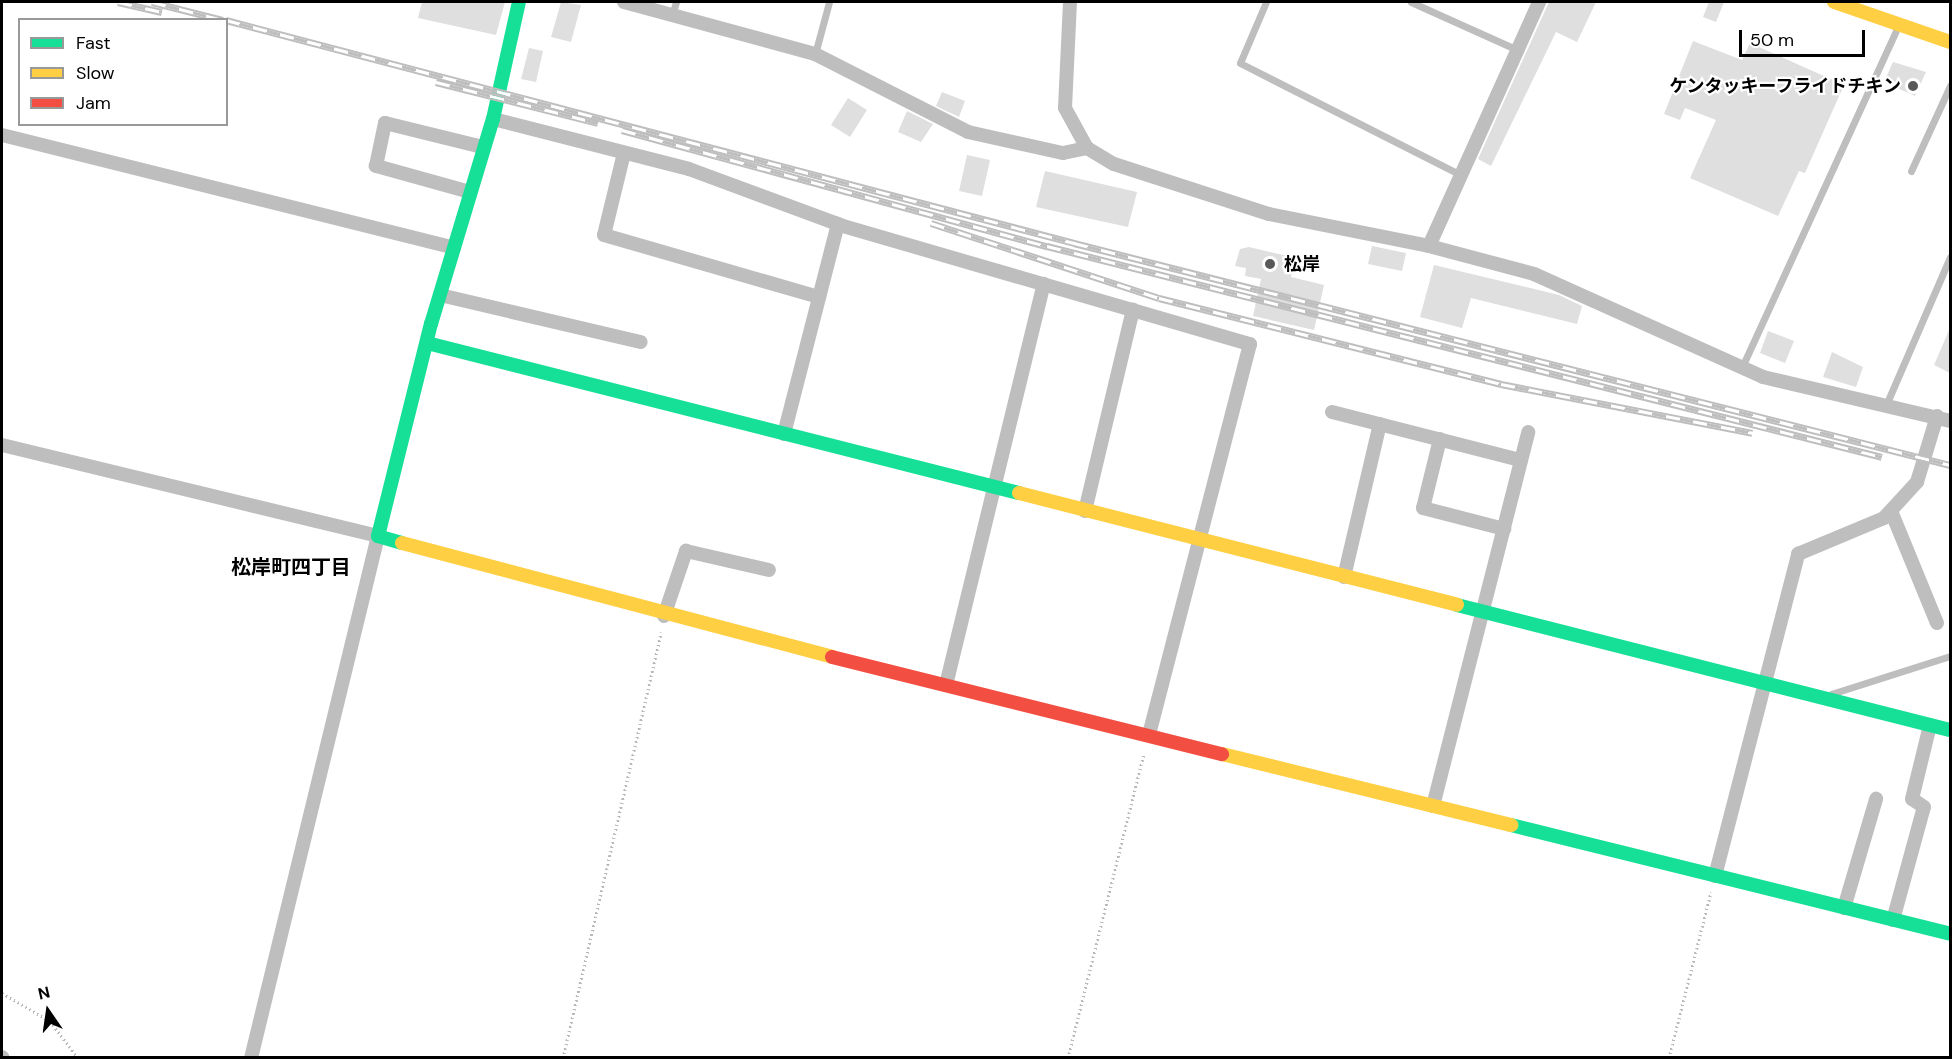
<!DOCTYPE html>
<html>
<head>
<meta charset="utf-8">
<style>
  body { margin:0 }
  #map { position:relative; width:1952px; height:1059px; overflow:hidden; background:#fff; font-family:"DM Sans","Noto Sans JP",sans-serif }
  div>[style] { position:absolute }
  [style*='--x'] { left:calc(var(--x)*1px); top:calc(var(--y)*1px); width:calc(var(--w)*1px); rotate:calc(var(--a)*1deg) }
  .building>* { inset:0; background:#dfdfdf }
  .path>* { height:3px; margin-top:-1.5px; transform-origin:0; background:repeating-linear-gradient(90deg,#b9b9b9 0 1.5px,transparent 0 4.5px) }
  .lane>* { height:7px; margin:-3.5px; padding:0 3.5px; transform-origin:3.5px; border-radius:3.5px; background:#bebebe }
  .street>* { height:14px; margin:-7px; padding:0 7px; transform-origin:7px; border-radius:7px; background:#bebebe }
  .fast>* { height:14px; margin:-7px; padding:0 7px; transform-origin:7px; border-radius:7px; background:#16e098 }
  .slow>* { height:14px; margin:-7px; padding:0 7px; transform-origin:7px; border-radius:7px; background:#ffcf43 }
  .jam>* { height:14px; margin:-7px; padding:0 7px; transform-origin:7px; border-radius:7px; background:#f24e42 }
  .rail>* { height:7px; margin-top:-3.5px; transform-origin:0; background:repeating-linear-gradient(90deg,#fff 0 14px,#bebebe 0 28px); box-sizing:border-box; border-block:2px solid #bebebe }
  .dots>* { width:16px; height:16px; translate:-50% -50%; box-sizing:border-box; border:3px solid #fff; border-radius:50% }
  span { translate:-50% -50%; white-space:nowrap; text-align:center; line-height:1.15; -webkit-text-stroke:4.5px #fff; paint-order:stroke }
  .poi-label { font-size:18px; color:#000; font-weight:700 }
  .right { translate:-100% -50%; text-align:right }
  .left { translate:0 -50%; text-align:left }
  .neighbourhood-label { font-size:20px; color:#000; font-weight:700 }
  .frame { position:absolute; inset:0; border:3px solid #000; pointer-events:none }
  .legend { position:absolute; left:18px; top:18px; width:210px; height:108px; box-sizing:border-box; background:#fff; border:2px solid #999; margin:0; padding:8px 10px; list-style:none; font-size:18px; color:#000 }
  .legend li { display:flex; align-items:center; gap:12px; height:30px }
  .legend b { width:30px; border:2px solid #999 }
  .north { position:absolute; left:18px; top:981px; width:60px; height:60px; -webkit-text-stroke:4px #fff; paint-order:stroke; rotate:347deg; font-size:16px; font-weight:700; line-height:24px; text-align:center; color:#000 }
  .north::after { content:''; display:block; margin:auto; width:21px; height:27px; background:#000; clip-path:polygon(50% 0,100% 100%,50% 72%,0 100%) }
  .scale { position:absolute; left:1739px; top:30px; width:126px; height:27px; box-sizing:border-box; border:3px solid #000; border-top:0; padding-left:8px; font-size:18px; line-height:21px; white-space:nowrap; color:#000; -webkit-text-stroke:4px #fff; paint-order:stroke }
</style>
</head>
<body>
<div id="map">
  <div class="building">
    <i style="clip-path:polygon(422px 2px,505px 2px,496px 35px,418px 18px)"></i>
    <i style="clip-path:polygon(561px 2px,581px 5px,571px 42px,551px 37px)"></i>
    <i style="clip-path:polygon(1549px 2px,1596px 2px,1577px 42px,1556px 32px,1491px 166px,1478px 159px)"></i>
    <i style="clip-path:polygon(1709px 2px,1724px 2px,1716px 22px,1703px 17px)"></i>
    <i style="clip-path:polygon(1693px 41px,1742px 60px,1750px 43px,1844px 85px,1805px 173px,1799px 171px,1778px 216px,1690px 178px,1716px 120px,1685px 108px,1680px 120px,1664px 114px)"></i>
    <i style="clip-path:polygon(529px 48px,543px 51px,536px 82px,521px 79px)"></i>
    <i style="clip-path:polygon(1893px 62px,1926px 72px,1915px 96px,1884px 82px)"></i>
    <i style="clip-path:polygon(942px 92px,965px 101px,959px 117px,936px 106px)"></i>
    <i style="clip-path:polygon(848px 98px,867px 110px,850px 137px,831px 125px)"></i>
    <i style="clip-path:polygon(907px 111px,933px 124px,921px 142px,898px 132px)"></i>
    <i style="clip-path:polygon(967px 155px,990px 160px,982px 196px,959px 191px)"></i>
    <i style="clip-path:polygon(1045px 171px,1137px 192px,1128px 227px,1036px 207px)"></i>
    <i style="clip-path:polygon(1372px 246px,1406px 253px,1402px 271px,1368px 264px)"></i>
    <i style="clip-path:polygon(1249px 247px,1296px 258px,1291px 277px,1324px 285px,1314px 330px,1253px 316px,1261px 279px,1245px 276px,1246px 268px,1235px 266px,1240px 249px)"></i>
    <i style="clip-path:polygon(1434px 265px,1559px 295px,1582px 306px,1577px 324px,1471px 298px,1462px 328px,1420px 317px)"></i>
    <i style="clip-path:polygon(1950px 328px,1950px 373px,1934px 365px)"></i>
    <i style="clip-path:polygon(1768px 331px,1794px 341px,1785px 363px,1760px 353px)"></i>
    <i style="clip-path:polygon(1832px 352px,1863px 367px,1856px 387px,1823px 377px)"></i>
  </div>
  <div class="path">
    <i style="--x:2;--y:993;--w:56;--a:30.3"></i>
    <i style="--x:50;--y:1021;--w:46;--a:52.9"></i>
    <i style="--x:563;--y:1058;--w:437;--a:-77"></i>
    <i style="--x:1068;--y:1058;--w:313;--a:-76"></i>
    <i style="--x:1669;--y:1058;--w:171;--a:-75.8"></i>
  </div>
  <div class="lane">
    <i style="--x:1266;--y:2;--w:66;--a:113.1"></i>
    <i style="--x:1240;--y:63;--w:248;--a:26.9"></i>
    <i style="--x:1411;--y:2;--w:117;--a:24.2"></i>
    <i style="--x:672;--y:15;--w:14;--a:-73"></i>
    <i style="--x:815;--y:54;--w:54;--a:-74.9"></i>
    <i style="--x:1911;--y:171;--w:94;--a:-65.4"></i>
    <i style="--x:1742;--y:367;--w:373;--a:-65.4"></i>
    <i style="--x:1886;--y:405;--w:161;--a:-66.6"></i>
    <i style="--x:1831;--y:694;--w:125;--a:-17.7"></i>
  </div>
  <div class="street">
    <i style="--x:624;--y:2;--w:198;--a:15.2"></i>
    <i style="--x:815;--y:54;--w:172;--a:27"></i>
    <i style="--x:968;--y:132;--w:97;--a:12.5"></i>
    <i style="--x:1063;--y:153;--w:25;--a:-12"></i>
    <i style="--x:1070;--y:2;--w:106;--a:92.7"></i>
    <i style="--x:1065;--y:108;--w:46;--a:61.2"></i>
    <i style="--x:1087;--y:148;--w:31;--a:31"></i>
    <i style="--x:1114;--y:164;--w:163;--a:17.9"></i>
    <i style="--x:1269;--y:214;--w:163;--a:11.3"></i>
    <i style="--x:1429;--y:246;--w:109;--a:14.9"></i>
    <i style="--x:1534;--y:274;--w:251;--a:24.2"></i>
    <i style="--x:1763;--y:377;--w:192;--a:13.2"></i>
    <i style="--x:493;--y:119;--w:202;--a:14.3"></i>
    <i style="--x:689;--y:169;--w:164;--a:20.3"></i>
    <i style="--x:843;--y:226;--w:424;--a:16.2"></i>
    <i style="--x:1250;--y:344;--w:404;--a:104.5"></i>
    <i style="--x:2;--y:135;--w:466;--a:14"></i>
    <i style="--x:624;--y:153;--w:84;--a:103.7"></i>
    <i style="--x:604;--y:235;--w:224;--a:16.1"></i>
    <i style="--x:470;--y:192;--w:98;--a:-164.5"></i>
    <i style="--x:376;--y:166;--w:44;--a:-78.2"></i>
    <i style="--x:385;--y:123;--w:101;--a:13.8"></i>
    <i style="--x:1429;--y:246;--w:268;--a:-65.7"></i>
    <i style="--x:440;--y:295;--w:206;--a:13.2"></i>
    <i style="--x:1332;--y:412;--w:195;--a:14.3"></i>
    <i style="--x:784;--y:434;--w:217;--a:-75.6"></i>
    <i style="--x:1440;--y:439;--w:71;--a:103.8"></i>
    <i style="--x:1423;--y:508;--w:84;--a:14.5"></i>
    <i style="--x:2;--y:445;--w:387;--a:13.6"></i>
    <i style="--x:378;--y:536;--w:537;--a:103.67"></i>
    <i style="--x:1085;--y:511;--w:207;--a:-76.6"></i>
    <i style="--x:1891;--y:511;--w:121;--a:67.7"></i>
    <i style="--x:1344;--y:577;--w:157;--a:-76.8"></i>
    <i style="--x:664;--y:616;--w:69;--a:-71.3"></i>
    <i style="--x:686;--y:551;--w:85;--a:12.9"></i>
    <i style="--x:946;--y:685;--w:413;--a:-76.3"></i>
    <i style="--x:1433;--y:806;--w:386;--a:-75.7"></i>
    <i style="--x:1715;--y:876;--w:333;--a:-75.5"></i>
    <i style="--x:1798;--y:554;--w:93;--a:-22.7"></i>
    <i style="--x:1884;--y:518;--w:49;--a:-47.5"></i>
    <i style="--x:1917;--y:482;--w:69;--a:-73.1"></i>
    <i style="--x:1844;--y:908;--w:114;--a:-73.6"></i>
    <i style="--x:1893;--y:920;--w:117;--a:-74.7"></i>
    <i style="--x:1924;--y:807;--w:14;--a:-146"></i>
    <i style="--x:1912;--y:799;--w:76;--a:-76.3"></i>
    <i style="--x:2;--y:1057;--w:1;--a:45"></i>
  </div>
  <div class="fast">
    <i style="--x:427;--y:343;--w:611;--a:14.22"></i>
    <i style="--x:402;--y:543;--w:25;--a:-164"></i>
    <i style="--x:378;--y:536;--w:219;--a:-76"></i>
    <i style="--x:431;--y:324;--w:214;--a:-73.2"></i>
    <i style="--x:493;--y:119;--w:120;--a:-77.5"></i>
    <i style="--x:1457;--y:605;--w:509;--a:14.23"></i>
    <i style="--x:1511;--y:825;--w:452;--a:13.9"></i>
  </div>
  <div class="slow">
    <i style="--x:1834;--y:2;--w:123;--a:19"></i>
    <i style="--x:1019;--y:493;--w:452;--a:14.3"></i>
    <i style="--x:402;--y:543;--w:445;--a:14.8"></i>
    <i style="--x:1222;--y:754;--w:298;--a:13.8"></i>
  </div>
  <div class="jam">
    <i style="--x:832;--y:657;--w:402;--a:14"></i>
  </div>
  <div class="rail">
    <i style="--x:118;--y:2;--w:45;--a:12.8"></i>
    <i style="--x:152;--y:2;--w:73;--a:14.2"></i>
    <i style="--x:226;--y:20;--w:877;--a:14.73"></i>
    <i style="--x:1074;--y:243;--w:904;--a:14.22"></i>
    <i style="--x:436;--y:82;--w:167;--a:14.2"></i>
    <i style="--x:622;--y:130;--w:441;--a:15.3"></i>
    <i style="--x:1047;--y:246;--w:861;--a:14.18"></i>
    <i style="--x:931;--y:223;--w:240;--a:18.2"></i>
    <i style="--x:1159;--y:298;--w:353;--a:14.1"></i>
    <i style="--x:1501;--y:384;--w:256;--a:11"></i>
  </div>
  <div class="dots">
    <i style="left:1913px;top:86px;background:#595959"></i>
    <i style="left:1270px;top:264px;background:#595959"></i>
  </div>
  <div class="poi-label">
    <span class="right" style="left:1901px;top:86px">ケンタッキーフライドチキン</span>
    <span class="left" style="left:1284px;top:264px">松岸</span>
  </div>
  <div class="neighbourhood-label">
    <span style="left:291px;top:567px">松岸町四丁目</span>
  </div>
  <div class="frame"></div>
  <ul class="legend">
  <li><b style="height:8px;background:#16e098"></b>Fast</li>
  <li><b style="height:8px;background:#ffcf43"></b>Slow</li>
  <li><b style="height:8px;background:#f24e42"></b>Jam</li>
  </ul>
  <div class="north">N</div>
  <div class="scale">50 m</div>
</div>
</body>
</html>
